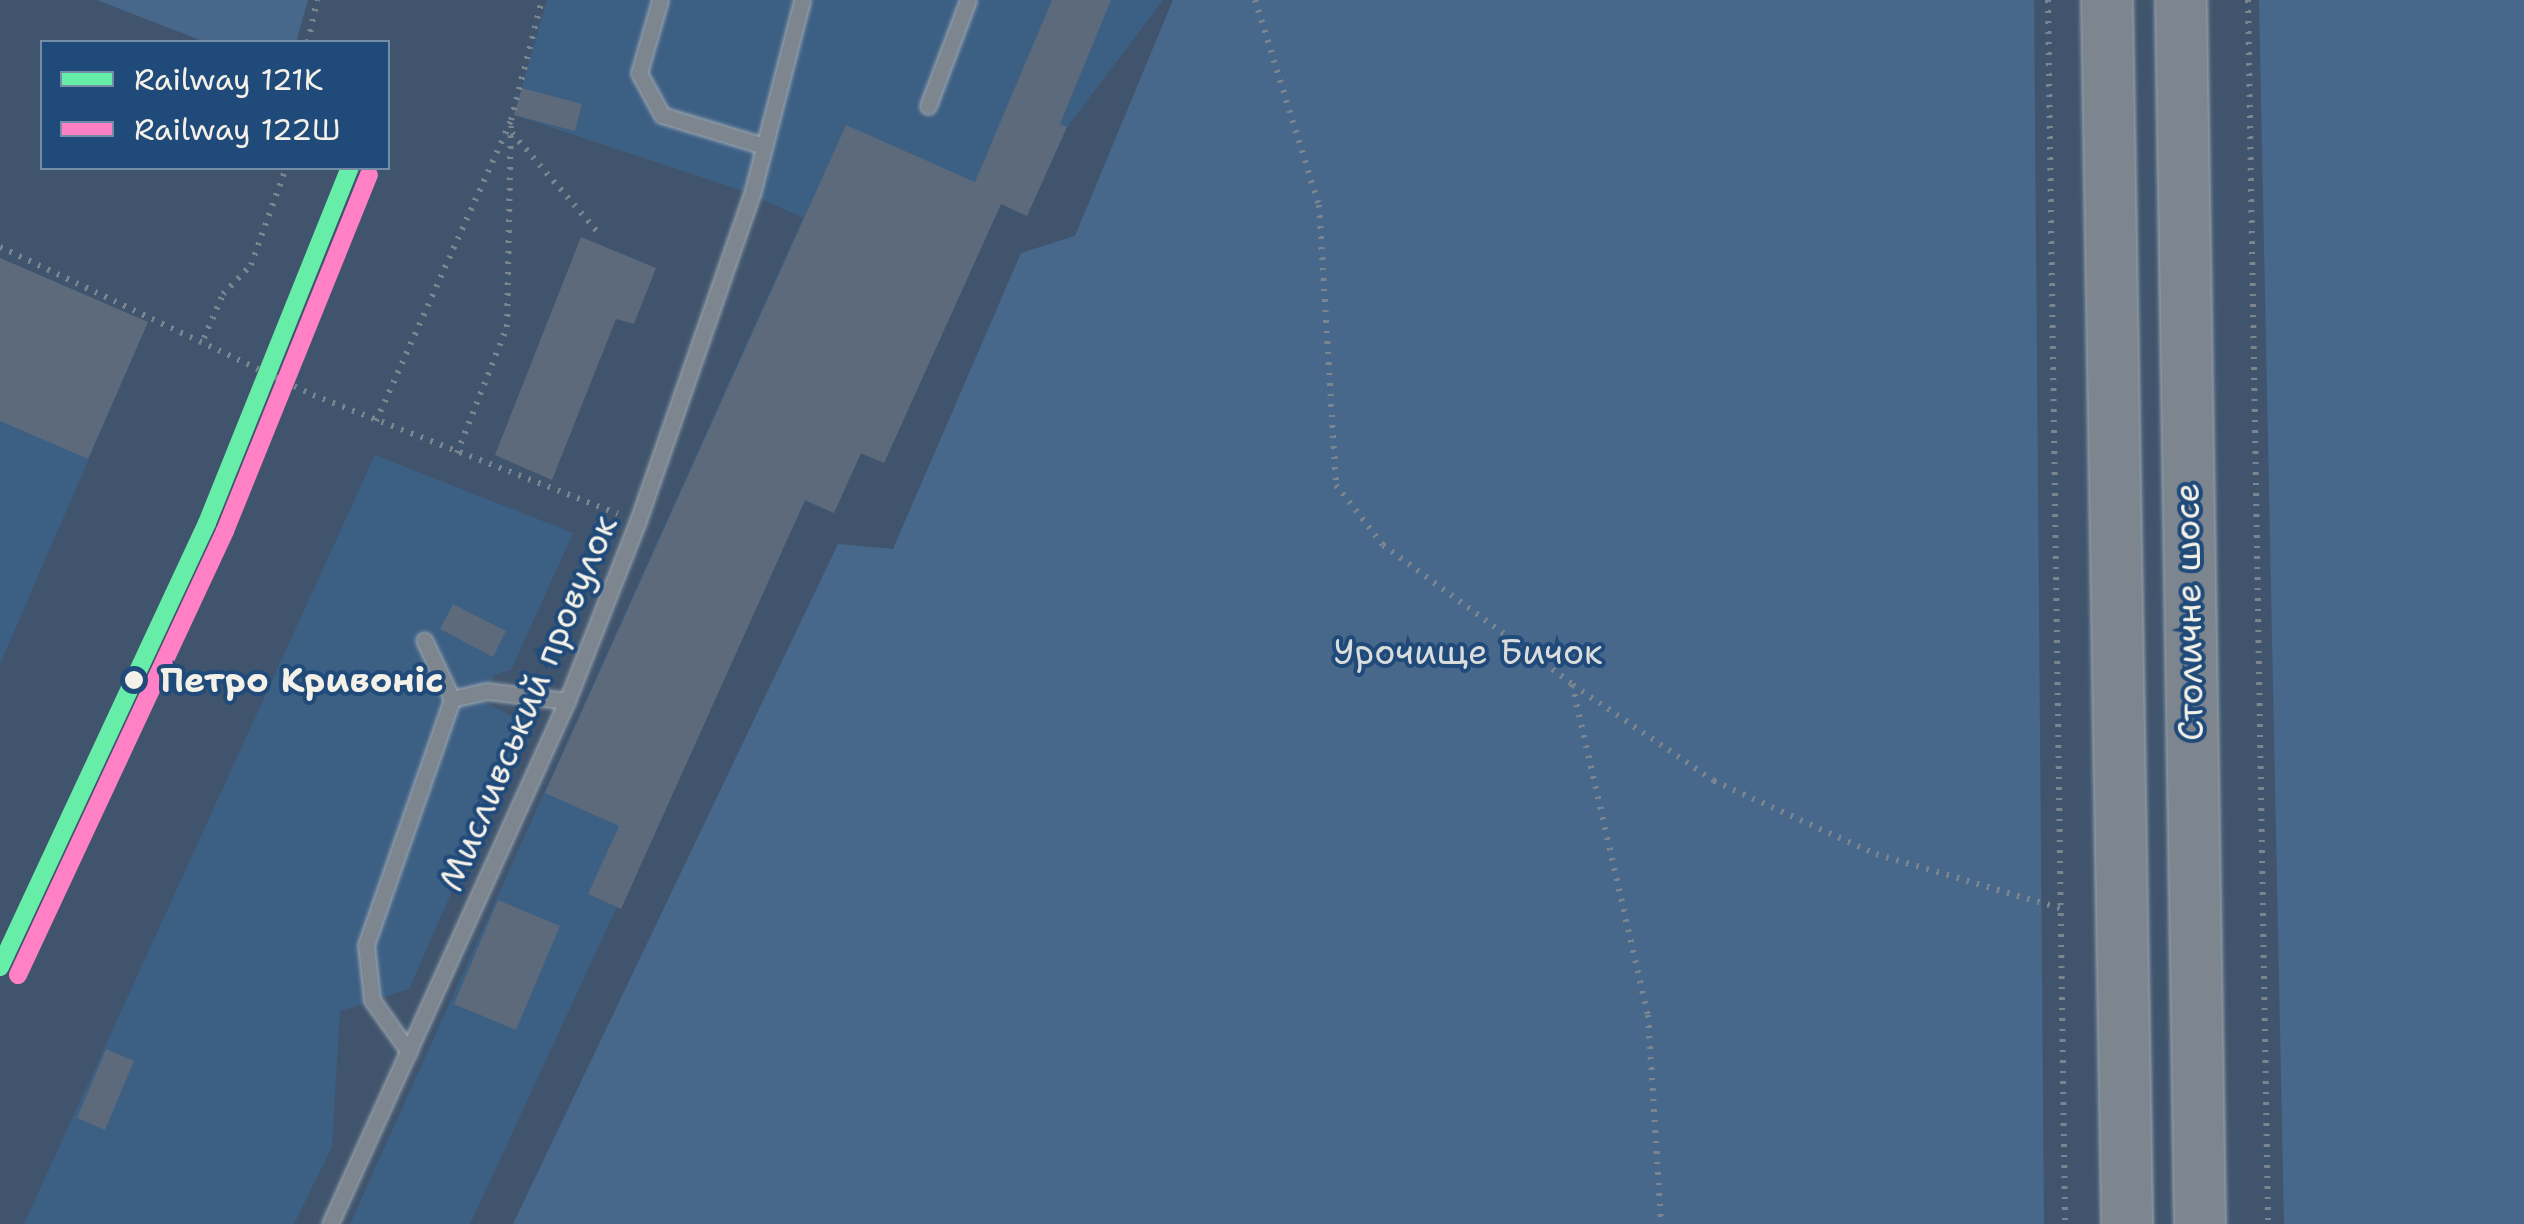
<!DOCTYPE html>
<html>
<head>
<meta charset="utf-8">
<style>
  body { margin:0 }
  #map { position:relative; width:2524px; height:1224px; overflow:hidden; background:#40556d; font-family:"Shantell Sans",sans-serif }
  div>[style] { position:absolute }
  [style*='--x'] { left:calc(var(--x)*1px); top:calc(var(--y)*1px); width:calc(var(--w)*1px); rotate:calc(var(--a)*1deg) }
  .built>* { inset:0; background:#3c5f84 }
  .green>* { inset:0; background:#48688b }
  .building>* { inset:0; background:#5c6a7b }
  .path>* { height:6px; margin-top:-3px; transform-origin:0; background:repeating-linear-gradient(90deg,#7a8590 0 2.5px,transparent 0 10.5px) }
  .roads { filter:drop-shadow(0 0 2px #a1aab3) drop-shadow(0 0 2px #a1aab3) }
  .service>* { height:15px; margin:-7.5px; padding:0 7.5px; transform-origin:7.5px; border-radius:7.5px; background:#7d868f }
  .trunk>* { height:50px; margin:-25px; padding:0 25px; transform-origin:25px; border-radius:25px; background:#7d868f }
  .rail-1>* { height:18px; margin:-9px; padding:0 9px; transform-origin:9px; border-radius:9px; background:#66eda8 }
  .rail-2>* { height:18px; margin:-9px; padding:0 9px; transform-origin:9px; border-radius:9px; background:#ff80c5 }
  .dots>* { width:28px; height:28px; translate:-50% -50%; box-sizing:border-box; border:5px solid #1f4a7a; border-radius:50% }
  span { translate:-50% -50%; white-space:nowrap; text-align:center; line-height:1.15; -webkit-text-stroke:8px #1f4a7a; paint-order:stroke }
  .street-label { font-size:35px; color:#f4f1e8 }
  .park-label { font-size:35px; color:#dadddb }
  .stop-label { font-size:35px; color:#f4f1e8; font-weight:700 }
  .left { translate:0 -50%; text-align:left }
  .legend { position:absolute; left:40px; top:40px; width:350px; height:130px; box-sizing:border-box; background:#1f4a7a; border:2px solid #748da6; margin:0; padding:12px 18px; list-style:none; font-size:30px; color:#f4f1e8 }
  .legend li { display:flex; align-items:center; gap:20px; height:50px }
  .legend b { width:50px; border:2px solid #748da6 }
</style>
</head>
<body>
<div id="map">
  <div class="built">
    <i style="clip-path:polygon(547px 0,1163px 0,1067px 127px,1027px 216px,1001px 204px,884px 463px,861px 454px,834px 513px,805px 501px,470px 1224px,350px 1224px,803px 218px,752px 194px,514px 115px)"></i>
    <i style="clip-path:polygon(0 258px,148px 322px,0 664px)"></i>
    <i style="clip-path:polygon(375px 455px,573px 533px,511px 670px,494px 675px,482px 701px,526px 723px,409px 989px,340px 1011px,332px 1147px,294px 1224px,24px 1224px)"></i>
  </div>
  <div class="green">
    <i style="clip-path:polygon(97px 0,308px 0,296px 42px,205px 42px)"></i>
    <i style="clip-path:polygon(1173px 0,2034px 0,2044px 1224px,513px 1224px,838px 544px,893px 549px,1021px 253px,1075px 236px)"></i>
    <i style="clip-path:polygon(2259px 0,2524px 0,2524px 1224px,2284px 1224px)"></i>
  </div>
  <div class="building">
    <i style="clip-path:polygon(1052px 0,1111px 0,1060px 124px,1067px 127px,1027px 216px,1001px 204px,884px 463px,861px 453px,834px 513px,805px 500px,621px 909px,588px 894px,619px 826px,545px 793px,846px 125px,975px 182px)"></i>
    <i style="clip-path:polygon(522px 88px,582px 104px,575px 131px,514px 115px)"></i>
    <i style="clip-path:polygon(581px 237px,656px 268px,634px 324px,616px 319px,552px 480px,495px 455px)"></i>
    <i style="clip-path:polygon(0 258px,148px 322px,88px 459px,0 421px)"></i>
    <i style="clip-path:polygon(453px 604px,506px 631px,493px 657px,440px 629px)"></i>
    <i style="clip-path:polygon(498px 900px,560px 926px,516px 1030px,454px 1004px)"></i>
    <i style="clip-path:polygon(106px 1049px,134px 1061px,105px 1130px,77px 1118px)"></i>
  </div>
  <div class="path">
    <i style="--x:1255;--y:0;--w:215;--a:72.7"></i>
    <i style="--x:1319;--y:205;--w:281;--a:86.5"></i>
    <i style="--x:1336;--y:485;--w:76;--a:51.9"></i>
    <i style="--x:1383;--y:545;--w:235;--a:36.3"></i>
    <i style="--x:1572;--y:684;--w:340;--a:77.1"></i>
    <i style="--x:1648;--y:1015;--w:209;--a:86.4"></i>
    <i style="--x:2048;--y:0;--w:1224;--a:89.2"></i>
    <i style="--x:2248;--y:0;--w:1224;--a:89.06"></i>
    <i style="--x:308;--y:42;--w:43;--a:-77.9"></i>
    <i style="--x:512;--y:133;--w:130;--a:49.1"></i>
    <i style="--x:0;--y:247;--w:346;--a:25.3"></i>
    <i style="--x:313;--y:395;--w:327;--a:21.3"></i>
    <i style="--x:204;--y:338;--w:48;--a:-66.6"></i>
    <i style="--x:223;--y:294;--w:40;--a:-46"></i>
    <i style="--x:251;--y:265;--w:103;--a:-70.2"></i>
    <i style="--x:376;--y:421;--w:330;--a:-65.8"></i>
    <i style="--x:511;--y:120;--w:124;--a:-75.5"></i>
    <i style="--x:457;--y:453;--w:136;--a:-68.4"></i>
    <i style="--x:507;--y:327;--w:201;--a:-88.9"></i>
    <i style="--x:1573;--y:685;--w:171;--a:34.2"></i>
    <i style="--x:1714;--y:781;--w:178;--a:24.3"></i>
    <i style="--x:1876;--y:854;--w:192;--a:16.4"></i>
  </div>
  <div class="roads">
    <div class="service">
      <i style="--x:660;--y:0;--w:76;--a:106"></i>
      <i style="--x:639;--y:73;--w:48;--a:61.3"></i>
      <i style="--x:662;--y:115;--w:107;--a:16.9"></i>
      <i style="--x:928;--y:106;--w:113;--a:-69.3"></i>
      <i style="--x:452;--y:699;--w:36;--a:-13"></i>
      <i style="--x:487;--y:691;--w:81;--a:7.1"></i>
      <i style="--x:409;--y:1052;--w:64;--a:-125.4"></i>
      <i style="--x:372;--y:1000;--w:55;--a:-96.2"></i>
      <i style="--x:366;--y:945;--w:261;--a:-70.7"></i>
      <i style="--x:452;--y:699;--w:65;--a:-115.4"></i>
      <i style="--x:330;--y:1224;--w:574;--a:-65.62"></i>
      <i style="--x:567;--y:701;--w:193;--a:-68.5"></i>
      <i style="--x:638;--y:521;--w:346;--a:-70.8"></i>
      <i style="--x:752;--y:194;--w:200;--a:-75.5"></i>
    </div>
    <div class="trunk">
      <i style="--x:2107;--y:0;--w:1224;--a:89.06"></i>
      <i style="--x:2181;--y:0;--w:1224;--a:89.11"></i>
    </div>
  </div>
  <div class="rail-1">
    <i style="--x:0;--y:967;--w:490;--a:-65"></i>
    <i style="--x:207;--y:523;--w:383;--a:-68.1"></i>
  </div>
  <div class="rail-2">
    <i style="--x:18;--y:975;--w:490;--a:-65"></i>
    <i style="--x:225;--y:531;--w:384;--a:-68"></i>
  </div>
  <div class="dots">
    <i style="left:134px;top:680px;background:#f4f1e8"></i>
  </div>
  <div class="street-label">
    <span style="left:2189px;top:612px;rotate:-91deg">Столичне шосе</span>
    <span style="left:528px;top:703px;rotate:-67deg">Мисливський провулок</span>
  </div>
  <div class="park-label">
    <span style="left:1468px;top:652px">Урочище Бичок</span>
  </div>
  <div class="stop-label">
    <span class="left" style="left:160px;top:680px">Петро Кривоніс</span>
  </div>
  <ul class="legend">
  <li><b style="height:12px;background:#66eda8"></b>Railway 121К</li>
  <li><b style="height:12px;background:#ff80c5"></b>Railway 122Ш</li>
  </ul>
</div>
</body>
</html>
